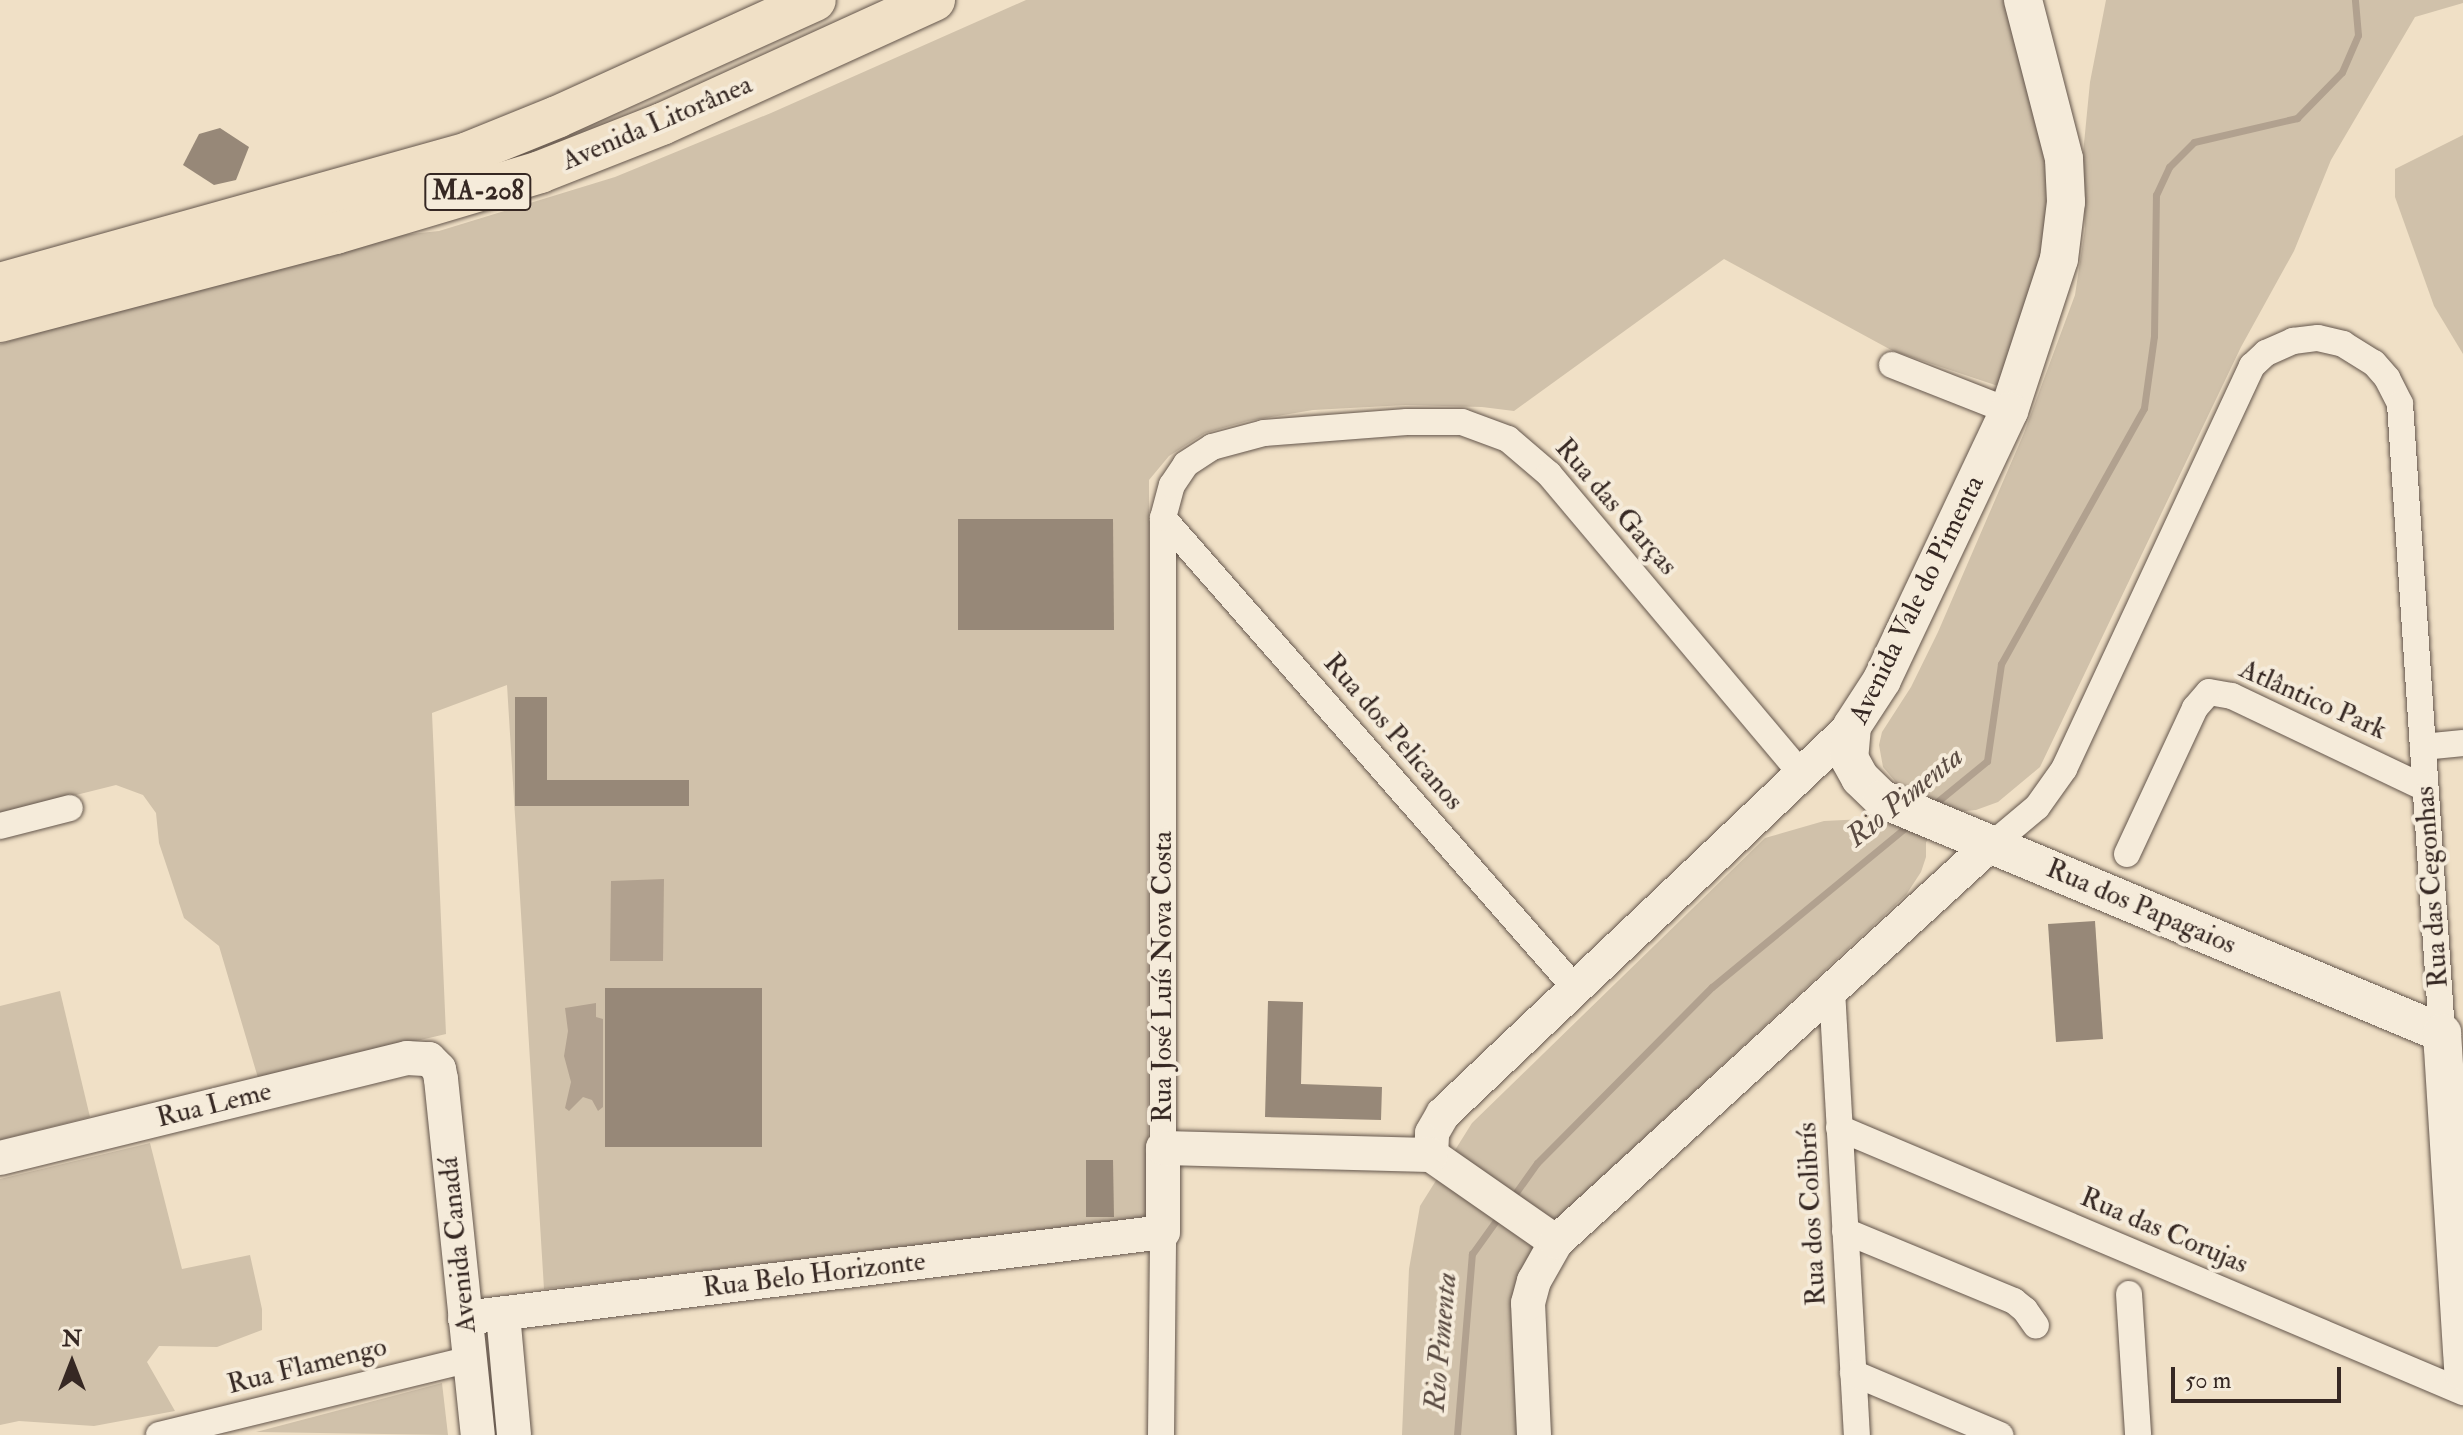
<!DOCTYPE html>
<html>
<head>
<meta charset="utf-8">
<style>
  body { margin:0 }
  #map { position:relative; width:2463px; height:1435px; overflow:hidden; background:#f0e0c6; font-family:"IM FELL Double Pica",serif }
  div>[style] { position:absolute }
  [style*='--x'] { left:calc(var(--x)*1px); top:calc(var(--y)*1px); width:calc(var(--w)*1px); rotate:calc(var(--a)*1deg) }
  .green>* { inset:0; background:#d0c1aa }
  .water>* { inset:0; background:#b1a18f }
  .stream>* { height:7px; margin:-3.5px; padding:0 3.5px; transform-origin:3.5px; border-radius:3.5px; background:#b1a18f }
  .building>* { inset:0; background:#978878 }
  .roads { filter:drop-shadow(0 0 2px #64564c) drop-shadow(0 0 2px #64564c) }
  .minor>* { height:26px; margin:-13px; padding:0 13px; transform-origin:13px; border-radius:13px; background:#f5ebda }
  .tertiary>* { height:34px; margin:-17px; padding:0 17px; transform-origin:17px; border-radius:17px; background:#f5ebda }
  .secondary>* { height:38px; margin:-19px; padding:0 19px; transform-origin:19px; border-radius:19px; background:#f5ebda }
  .primary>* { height:42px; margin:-21px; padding:0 21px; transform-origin:21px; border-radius:21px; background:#f0e0c6 }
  span { translate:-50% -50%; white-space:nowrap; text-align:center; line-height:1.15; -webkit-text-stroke:8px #f5ebda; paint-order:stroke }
  .shield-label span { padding:2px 6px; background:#f5ebda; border:2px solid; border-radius:6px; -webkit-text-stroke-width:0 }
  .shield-label { font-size:26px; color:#362823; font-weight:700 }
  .street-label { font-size:28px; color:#362823 }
  .water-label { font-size:30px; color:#5b4c43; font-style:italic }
  .north { position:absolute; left:32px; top:1323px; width:80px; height:80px; -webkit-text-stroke:6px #f5ebda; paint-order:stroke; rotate:0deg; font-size:22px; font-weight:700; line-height:32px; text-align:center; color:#362823 }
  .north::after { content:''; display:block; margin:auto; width:28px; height:36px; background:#362823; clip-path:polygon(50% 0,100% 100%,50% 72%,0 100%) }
  .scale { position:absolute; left:2171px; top:1367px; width:170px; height:36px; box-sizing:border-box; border:4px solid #362823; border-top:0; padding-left:10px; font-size:24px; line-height:28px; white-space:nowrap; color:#362823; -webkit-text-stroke:6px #f5ebda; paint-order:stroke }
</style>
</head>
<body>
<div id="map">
  <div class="green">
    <i style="clip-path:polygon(1026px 0,2003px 0,2040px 111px,2051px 217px,2007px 389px,1893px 351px,1724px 259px,1514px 411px,1482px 407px,1406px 405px,1313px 410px,1248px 421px,1205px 433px,1169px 456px,1149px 480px,1148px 1220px,544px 1289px,507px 685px,432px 713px,446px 1034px,258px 1078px,219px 946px,184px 918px,159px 843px,156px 813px,143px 795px,116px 785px,0 814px,0 344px,354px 240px,439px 231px,615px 177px,771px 113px)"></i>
    <i style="clip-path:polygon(2106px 0,2463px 0,2463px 3px,2415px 17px,2331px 160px,2294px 251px,2241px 347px,2040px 767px,1998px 802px,1976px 810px,1955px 812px,1926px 842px,1926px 857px,1921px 872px,1906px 895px,1559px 1216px,1520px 1435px,1402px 1435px,1409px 1269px,1420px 1206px,1472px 1123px,1765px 838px,1824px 821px,1865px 819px,1900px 787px,1883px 767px,1879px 745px,1882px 732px,1911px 687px,1938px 632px,2024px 433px,2075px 295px,2085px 229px,2082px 164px,2090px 82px)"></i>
    <i style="clip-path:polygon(2463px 135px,2463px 354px,2434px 306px,2395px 197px,2395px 169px)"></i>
    <i style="clip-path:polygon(60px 991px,90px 1117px,0 1140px,0 1006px)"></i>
    <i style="clip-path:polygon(150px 1143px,182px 1269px,250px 1255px,262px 1309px,262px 1330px,217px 1347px,159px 1346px,147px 1362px,175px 1411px,94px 1426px,19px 1421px,0 1425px,0 1179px)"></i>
    <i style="clip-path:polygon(442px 1383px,448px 1435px,256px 1432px)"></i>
  </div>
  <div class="water">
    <i style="clip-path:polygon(664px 879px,663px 961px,610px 961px,611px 881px)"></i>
    <i style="clip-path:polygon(596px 1003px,596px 1017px,603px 1019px,603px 1107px,598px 1111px,592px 1100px,583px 1097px,569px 1111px,565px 1108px,571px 1082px,564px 1056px,568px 1031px,565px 1008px)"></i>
  </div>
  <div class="stream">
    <i style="--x:1932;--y:806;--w:71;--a:-39.3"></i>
    <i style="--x:1987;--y:761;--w:98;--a:-81.8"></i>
    <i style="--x:2001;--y:664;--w:293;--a:-60.8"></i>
    <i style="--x:2144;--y:408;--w:73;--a:-82.1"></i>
    <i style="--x:2154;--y:336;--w:141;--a:-89.2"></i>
    <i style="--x:2156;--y:195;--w:31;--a:-65"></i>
    <i style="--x:2169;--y:167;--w:35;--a:-45"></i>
    <i style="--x:2194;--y:142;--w:106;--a:-13.1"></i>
    <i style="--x:2297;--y:118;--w:64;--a:-45.6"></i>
    <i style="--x:2342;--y:72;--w:40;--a:-66.6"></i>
    <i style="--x:2358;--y:35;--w:35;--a:-95"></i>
    <i style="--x:1512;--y:1198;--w:43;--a:-54.5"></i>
    <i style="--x:1537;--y:1163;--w:248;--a:-45.2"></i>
    <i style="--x:1712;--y:987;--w:256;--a:-39.5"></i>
    <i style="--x:1457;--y:1435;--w:182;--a:-85.3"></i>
    <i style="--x:1472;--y:1254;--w:48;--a:-54.3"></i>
  </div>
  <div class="building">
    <i style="clip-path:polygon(220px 128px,249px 147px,236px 180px,214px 185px,183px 165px,199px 134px)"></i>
    <i style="clip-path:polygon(958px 519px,1113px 519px,1114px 630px,958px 630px)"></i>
    <i style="clip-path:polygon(515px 697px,547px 697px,547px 780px,689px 780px,689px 806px,515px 806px)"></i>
    <i style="clip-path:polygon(2095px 921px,2103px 1039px,2056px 1042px,2048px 924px)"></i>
    <i style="clip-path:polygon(605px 988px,762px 988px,762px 1147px,605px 1147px)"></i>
    <i style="clip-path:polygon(1268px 1001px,1303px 1002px,1301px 1084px,1382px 1087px,1381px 1120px,1265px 1117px)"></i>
    <i style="clip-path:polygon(1086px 1160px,1113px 1160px,1114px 1217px,1086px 1217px)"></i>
  </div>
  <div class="roads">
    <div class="minor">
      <i style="--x:1892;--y:365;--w:126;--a:21.5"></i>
      <i style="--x:1163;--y:518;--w:625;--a:48.76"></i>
      <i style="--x:2423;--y:747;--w:40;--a:-5.7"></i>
      <i style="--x:0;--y:826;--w:72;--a:-14.4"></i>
      <i style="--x:1981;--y:854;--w:73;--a:-40"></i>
      <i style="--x:2037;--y:807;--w:47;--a:-54.6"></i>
      <i style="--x:2064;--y:769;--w:445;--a:-65"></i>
      <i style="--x:2252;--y:366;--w:19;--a:-43"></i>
      <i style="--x:2266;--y:353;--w:30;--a:-24"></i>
      <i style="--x:2293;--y:341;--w:25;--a:-7"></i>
      <i style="--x:2318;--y:338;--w:26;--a:13"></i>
      <i style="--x:2343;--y:344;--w:36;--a:32"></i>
      <i style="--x:2374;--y:363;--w:20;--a:49"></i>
      <i style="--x:2387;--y:378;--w:29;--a:63"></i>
      <i style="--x:2400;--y:404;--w:630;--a:86.18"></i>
      <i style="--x:2127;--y:854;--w:161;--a:-65"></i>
      <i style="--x:2195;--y:708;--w:21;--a:-49"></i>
      <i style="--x:2209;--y:692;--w:23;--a:10"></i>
      <i style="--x:2232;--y:696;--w:214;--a:25.5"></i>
      <i style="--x:1832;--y:990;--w:446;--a:86.8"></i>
      <i style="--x:1839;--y:1128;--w:678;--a:22.93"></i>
      <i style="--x:1163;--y:1148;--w:630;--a:-90"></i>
      <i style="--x:1163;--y:518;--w:34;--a:-75"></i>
      <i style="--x:1172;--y:485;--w:25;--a:-56"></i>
      <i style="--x:1186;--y:464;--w:31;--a:-33"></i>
      <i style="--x:1212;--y:447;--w:54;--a:-15.1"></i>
      <i style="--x:1264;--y:433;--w:143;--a:-4.4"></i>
      <i style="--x:1407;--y:422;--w:55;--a:0"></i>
      <i style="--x:1462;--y:422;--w:49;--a:20.3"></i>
      <i style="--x:1508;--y:439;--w:54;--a:40.5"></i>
      <i style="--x:1549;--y:474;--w:392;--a:49.9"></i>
      <i style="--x:1845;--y:1231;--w:183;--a:22.5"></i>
      <i style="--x:2014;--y:1301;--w:14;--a:39"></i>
      <i style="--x:2025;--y:1310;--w:19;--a:55"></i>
      <i style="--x:2129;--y:1294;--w:141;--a:86.3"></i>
      <i style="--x:1853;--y:1373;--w:160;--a:22.9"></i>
      <i style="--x:159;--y:1435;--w:320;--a:-13.7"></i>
      <i style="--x:1161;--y:1435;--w:203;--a:-89.4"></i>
    </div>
    <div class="tertiary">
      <i style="--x:1431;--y:1155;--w:22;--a:-87"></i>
      <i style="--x:1432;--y:1133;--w:22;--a:-60"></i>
      <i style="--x:1443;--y:1114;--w:564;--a:-43.49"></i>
      <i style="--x:1431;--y:1155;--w:152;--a:34.8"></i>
      <i style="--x:0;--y:1158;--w:419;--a:-13.8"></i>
      <i style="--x:407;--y:1058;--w:22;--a:3"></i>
      <i style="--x:429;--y:1059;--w:14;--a:45"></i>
      <i style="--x:439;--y:1069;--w:10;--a:79"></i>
      <i style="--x:441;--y:1079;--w:358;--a:84.1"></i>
      <i style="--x:503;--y:1314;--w:121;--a:84.8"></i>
      <i style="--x:465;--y:1318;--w:703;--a:-7.02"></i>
      <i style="--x:1163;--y:1232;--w:84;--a:-90"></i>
      <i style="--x:1163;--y:1148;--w:268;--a:1.5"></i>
      <i style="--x:1534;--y:1435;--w:132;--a:-92.6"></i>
      <i style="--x:1528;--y:1303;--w:23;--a:-75"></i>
      <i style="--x:1534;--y:1281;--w:45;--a:-60.6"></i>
      <i style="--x:1556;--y:1242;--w:573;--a:-42.46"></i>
    </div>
    <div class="secondary">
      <i style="--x:2023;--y:0;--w:164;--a:75.5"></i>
      <i style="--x:2064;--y:159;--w:43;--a:87.3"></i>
      <i style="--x:2066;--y:202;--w:57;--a:97"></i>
      <i style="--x:2059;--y:259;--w:160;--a:108.2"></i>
      <i style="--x:2009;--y:411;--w:297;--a:115.3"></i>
      <i style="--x:1882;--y:680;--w:55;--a:123.1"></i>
      <i style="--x:1852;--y:726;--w:32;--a:95"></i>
      <i style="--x:1849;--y:758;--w:23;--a:61"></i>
      <i style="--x:1860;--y:778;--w:30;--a:44"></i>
      <i style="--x:1882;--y:799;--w:607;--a:22.68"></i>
      <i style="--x:2442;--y:1033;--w:339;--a:86.4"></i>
    </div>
    <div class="primary">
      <i style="--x:0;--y:284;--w:486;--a:-15.6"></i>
      <i style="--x:468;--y:153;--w:96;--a:-22"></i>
      <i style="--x:557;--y:117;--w:283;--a:-24.4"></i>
      <i style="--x:0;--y:321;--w:347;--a:-14.7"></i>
      <i style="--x:336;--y:233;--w:213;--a:-16.6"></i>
      <i style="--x:540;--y:172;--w:131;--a:-21.5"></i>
      <i style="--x:662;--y:124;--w:299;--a:-24.5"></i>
    </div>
  </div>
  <div class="shield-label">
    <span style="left:478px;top:192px">MA-208</span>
  </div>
  <div class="street-label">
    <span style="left:657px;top:123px;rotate:-23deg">Avenida Litorânea</span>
    <span style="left:1616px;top:507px;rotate:49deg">Rua das Garças</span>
    <span style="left:1917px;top:600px;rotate:-64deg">Avenida Vale do Pimenta</span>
    <span style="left:2313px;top:700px;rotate:24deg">Atlântico Park</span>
    <span style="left:1393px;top:732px;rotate:49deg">Rua dos Pelicanos</span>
    <span style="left:2432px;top:887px;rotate:-94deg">Rua das Cegonhas</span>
    <span style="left:2141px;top:907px;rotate:23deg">Rua dos Papagaios</span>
    <span style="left:1163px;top:977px;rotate:-90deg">Rua José Luís Nova Costa</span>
    <span style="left:214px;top:1105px;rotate:-14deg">Rua Leme</span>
    <span style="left:1812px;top:1214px;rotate:-93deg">Rua dos Colibrís</span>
    <span style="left:2164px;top:1231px;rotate:23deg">Rua das Corujas</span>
    <span style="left:458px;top:1245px;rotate:-96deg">Avenida Canadá</span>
    <span style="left:814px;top:1275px;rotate:-7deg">Rua Belo Horizonte</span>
    <span style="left:307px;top:1366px;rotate:-14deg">Rua Flamengo</span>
  </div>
  <div class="water-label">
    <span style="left:1905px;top:797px;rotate:-39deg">Rio Pimenta</span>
    <span style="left:1441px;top:1342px;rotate:-85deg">Rio Pimenta</span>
  </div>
  <div class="north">N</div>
  <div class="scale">50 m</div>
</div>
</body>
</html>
